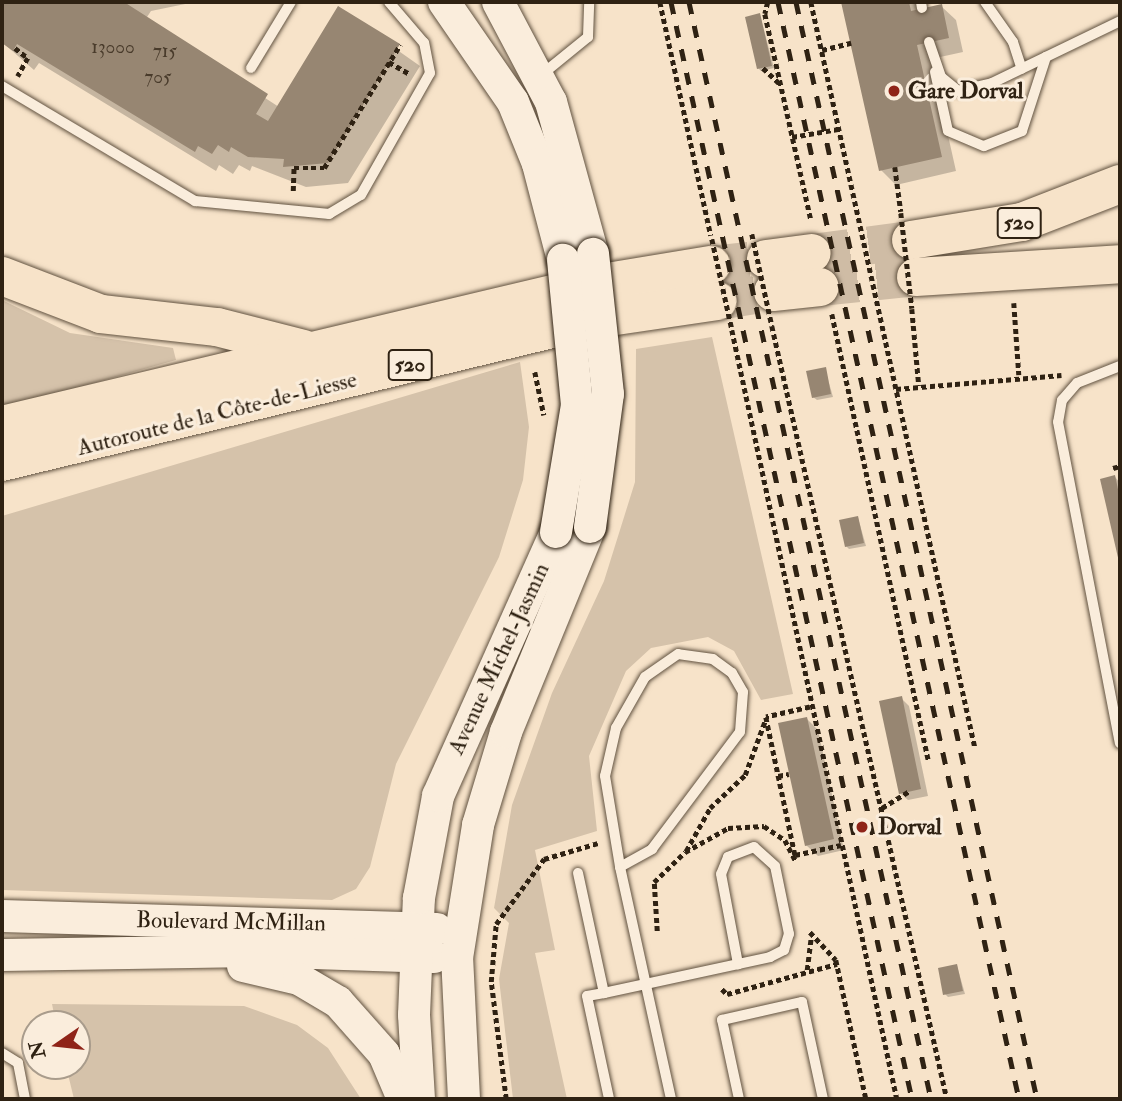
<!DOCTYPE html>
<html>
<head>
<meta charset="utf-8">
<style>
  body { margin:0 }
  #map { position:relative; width:1122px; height:1101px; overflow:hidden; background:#f7e3c9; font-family:"IM FELL Double Pica",serif }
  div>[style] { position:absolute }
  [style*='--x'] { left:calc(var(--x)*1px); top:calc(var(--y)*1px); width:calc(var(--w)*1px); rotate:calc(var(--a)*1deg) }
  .green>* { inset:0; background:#d5c2aa }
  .shadow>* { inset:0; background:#0003 }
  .building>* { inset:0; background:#978672 }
  .motorway-tunnel>* { height:38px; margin-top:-19px; transform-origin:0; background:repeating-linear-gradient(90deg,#cfbca5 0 38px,transparent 0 57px) }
  .path>* { height:4.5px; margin-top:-2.25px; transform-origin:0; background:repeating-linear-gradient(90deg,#2f2213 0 5px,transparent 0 8.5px) }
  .roads { filter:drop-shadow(0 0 2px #615240) drop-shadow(0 0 2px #615240) }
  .service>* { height:10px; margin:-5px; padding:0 5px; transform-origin:5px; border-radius:5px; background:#faeddc }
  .secondary>* { height:32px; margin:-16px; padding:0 16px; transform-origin:16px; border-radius:16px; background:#faeddc }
  .motorway>* { height:38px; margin:-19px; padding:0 19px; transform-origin:19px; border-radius:19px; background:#f7e3c9 }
  .rail>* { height:5px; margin-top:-2.5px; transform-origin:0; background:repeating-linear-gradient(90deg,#2f2213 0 12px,transparent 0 24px) }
  .path-bridge>* { height:4.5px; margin-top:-2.25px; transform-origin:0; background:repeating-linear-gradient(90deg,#2f2213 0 5px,transparent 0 8.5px) }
  .bridges { filter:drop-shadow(0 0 2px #2f2213) drop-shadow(0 0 2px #2f2213) }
  .secondary-bridge>* { height:32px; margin:-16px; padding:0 16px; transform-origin:16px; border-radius:16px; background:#faeddc }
  .dots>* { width:19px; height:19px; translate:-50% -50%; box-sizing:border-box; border:4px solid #faeddc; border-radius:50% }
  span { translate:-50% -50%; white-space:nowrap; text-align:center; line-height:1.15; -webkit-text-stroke:6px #faeddc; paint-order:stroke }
  .number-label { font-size:19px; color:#493b2b }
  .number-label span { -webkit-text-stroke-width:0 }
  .shield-label span { padding:2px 5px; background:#faeddc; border:2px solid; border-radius:5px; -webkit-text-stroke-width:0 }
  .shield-label { font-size:21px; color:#2f2213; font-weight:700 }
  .poi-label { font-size:23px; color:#2f2213; font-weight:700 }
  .left { translate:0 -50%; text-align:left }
  .street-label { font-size:23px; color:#2f2213 }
  .frame { position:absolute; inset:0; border:4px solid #2f2213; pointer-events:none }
  .north { position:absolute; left:21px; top:1010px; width:70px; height:70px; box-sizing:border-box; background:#faeddc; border:2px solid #a99c8c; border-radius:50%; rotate:256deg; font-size:19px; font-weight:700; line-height:28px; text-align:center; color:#2f2213 }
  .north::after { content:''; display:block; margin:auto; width:24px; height:32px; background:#8f2418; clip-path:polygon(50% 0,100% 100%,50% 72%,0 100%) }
</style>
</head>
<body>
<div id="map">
  <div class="green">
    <i style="clip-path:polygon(2px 300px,70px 333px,173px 348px,176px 360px,2px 409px)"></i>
    <i style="clip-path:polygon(712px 337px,793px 694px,761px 700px,734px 651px,708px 637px,651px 648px,626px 671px,589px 756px,597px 831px,535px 850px,555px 950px,535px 953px,567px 1099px,513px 1099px,499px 979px,509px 923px,494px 908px,512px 805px,552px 693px,604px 581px,635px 482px,636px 349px)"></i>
    <i style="clip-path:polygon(520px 362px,529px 427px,523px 480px,499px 557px,396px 764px,370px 867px,356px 889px,332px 900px,2px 890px,2px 516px)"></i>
    <i style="clip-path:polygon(52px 1004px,244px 1006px,297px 1025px,328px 1048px,361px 1099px,74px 1099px,66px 1066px,77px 1066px,77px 1024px,56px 1024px)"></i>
  </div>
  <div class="shadow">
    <i style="clip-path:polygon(2px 2px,195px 2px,151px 11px,145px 20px,279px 107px,339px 9px,420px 66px,348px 183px,306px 187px,252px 166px,250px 171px,239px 165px,233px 174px,219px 165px,216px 171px,39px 63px,34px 70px,2px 42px)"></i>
    <i style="clip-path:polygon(843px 2px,920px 2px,922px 10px,941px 6px,956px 20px,963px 52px,931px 59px,956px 171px,896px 185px,881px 170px)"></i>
    <i style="clip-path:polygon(760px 15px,774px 68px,761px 71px,758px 68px)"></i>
    <i style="clip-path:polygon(881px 250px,890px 276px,883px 278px,880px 275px)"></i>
    <i style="clip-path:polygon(825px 369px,833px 397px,817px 400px,813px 397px)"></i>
    <i style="clip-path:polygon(1115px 477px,1120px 483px,1120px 559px,1102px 480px)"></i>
    <i style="clip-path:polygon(858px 518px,866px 546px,849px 549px,846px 546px)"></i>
    <i style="clip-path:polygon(901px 698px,909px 706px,928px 796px,908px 800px,900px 793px)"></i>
    <i style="clip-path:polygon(807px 719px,818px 730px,844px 850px,818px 856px,806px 845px)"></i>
    <i style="clip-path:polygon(957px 966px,965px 994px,948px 997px,945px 994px)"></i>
  </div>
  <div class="building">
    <i style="clip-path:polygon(2px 2px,124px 2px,268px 94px,256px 114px,268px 121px,338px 6px,400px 44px,328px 163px,283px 167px,284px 159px,248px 157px,231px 147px,229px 152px,218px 145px,212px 154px,198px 146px,195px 152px,17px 44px,13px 51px,2px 43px)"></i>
    <i style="clip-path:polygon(841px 2px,909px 2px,911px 11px,942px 4px,949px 38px,917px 45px,942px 157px,879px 171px)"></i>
    <i style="clip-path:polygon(760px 13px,772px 66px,757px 69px,745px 17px)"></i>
    <i style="clip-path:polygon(881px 248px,888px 273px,878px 276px,872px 250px)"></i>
    <i style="clip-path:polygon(826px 367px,831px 394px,812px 398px,806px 371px)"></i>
    <i style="clip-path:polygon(1115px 475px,1120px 499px,1119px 562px,1100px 479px)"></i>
    <i style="clip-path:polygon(858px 516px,864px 543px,845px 547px,839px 520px)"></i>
    <i style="clip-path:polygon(902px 696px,921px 789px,899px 794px,879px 701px)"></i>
    <i style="clip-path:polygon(807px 717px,834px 839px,805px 846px,778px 723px)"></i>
    <i style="clip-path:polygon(957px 964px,963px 991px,943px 995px,938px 968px)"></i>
  </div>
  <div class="motorway-tunnel">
    <i style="--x:812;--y:253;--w:100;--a:-7.5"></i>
    <i style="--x:711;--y:265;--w:55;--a:-6.2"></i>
    <i style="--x:820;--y:287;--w:97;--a:-5.9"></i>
    <i style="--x:718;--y:301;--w:56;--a:-9.3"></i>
  </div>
  <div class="path">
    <i style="--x:660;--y:2;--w:239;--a:77.7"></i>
    <i style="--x:768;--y:2;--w:12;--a:104"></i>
    <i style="--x:765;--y:14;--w:211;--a:77.4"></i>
    <i style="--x:811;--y:2;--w:763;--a:77.59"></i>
    <i style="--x:15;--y:48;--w:16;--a:38"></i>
    <i style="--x:28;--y:58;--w:21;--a:119"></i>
    <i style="--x:822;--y:50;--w:30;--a:-14"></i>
    <i style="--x:389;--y:62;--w:24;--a:30"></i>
    <i style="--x:763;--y:68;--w:23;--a:43"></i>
    <i style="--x:792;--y:137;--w:48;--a:-9.7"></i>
    <i style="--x:895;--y:167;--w:45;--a:82.4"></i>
    <i style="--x:293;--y:191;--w:23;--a:-88"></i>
    <i style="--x:294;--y:168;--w:30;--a:0"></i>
    <i style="--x:324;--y:168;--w:145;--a:-58.3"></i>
    <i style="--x:1014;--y:303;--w:72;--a:86"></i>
    <i style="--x:912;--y:309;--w:77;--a:84.8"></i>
    <i style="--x:832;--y:314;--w:457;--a:77.8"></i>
    <i style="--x:772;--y:326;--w:793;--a:77.24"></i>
    <i style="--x:732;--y:330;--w:787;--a:77.89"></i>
    <i style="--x:535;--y:372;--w:44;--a:78.2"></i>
    <i style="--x:896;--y:389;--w:166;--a:-4.8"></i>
    <i style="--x:1113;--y:468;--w:7;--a:-16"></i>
    <i style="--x:810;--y:707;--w:45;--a:167.2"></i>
    <i style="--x:766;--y:717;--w:141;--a:78.1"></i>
    <i style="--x:795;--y:855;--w:47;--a:-12.3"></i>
    <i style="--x:778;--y:776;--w:11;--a:-10"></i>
    <i style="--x:882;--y:808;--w:31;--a:-32"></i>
    <i style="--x:686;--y:851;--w:49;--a:-60.8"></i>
    <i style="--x:710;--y:808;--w:48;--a:-43.3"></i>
    <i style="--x:745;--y:775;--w:58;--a:-69.7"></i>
    <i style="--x:657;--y:931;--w:49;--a:-93.5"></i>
    <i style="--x:654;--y:882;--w:43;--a:-44.1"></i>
    <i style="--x:685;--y:852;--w:49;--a:-29.2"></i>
    <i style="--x:728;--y:828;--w:36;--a:-3"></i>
    <i style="--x:764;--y:826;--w:25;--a:34"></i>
    <i style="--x:785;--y:840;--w:25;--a:63"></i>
    <i style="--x:810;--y:932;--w:38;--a:47"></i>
    <i style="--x:836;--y:960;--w:142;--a:77.8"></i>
    <i style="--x:807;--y:970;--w:33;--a:-83"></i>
    <i style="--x:722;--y:989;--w:7;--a:45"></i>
    <i style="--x:727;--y:994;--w:114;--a:-15.3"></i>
    <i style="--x:506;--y:1099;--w:118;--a:-97.3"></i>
    <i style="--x:491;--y:982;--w:58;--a:-85.1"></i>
    <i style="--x:496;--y:924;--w:81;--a:-53.6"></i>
    <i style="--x:544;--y:859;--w:56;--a:-16.5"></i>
  </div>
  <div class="roads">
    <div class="service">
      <i style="--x:921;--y:2;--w:6;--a:81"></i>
      <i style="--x:985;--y:2;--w:49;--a:55"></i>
      <i style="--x:1013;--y:42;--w:28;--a:72"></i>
      <i style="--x:929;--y:42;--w:37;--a:71"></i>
      <i style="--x:941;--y:77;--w:22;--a:39"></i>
      <i style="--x:958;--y:91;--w:35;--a:-13"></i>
      <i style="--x:992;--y:83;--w:142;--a:-25.8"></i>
      <i style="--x:251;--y:68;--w:77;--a:-58.8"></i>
      <i style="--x:935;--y:72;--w:60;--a:77.6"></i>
      <i style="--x:948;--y:131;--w:39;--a:23"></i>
      <i style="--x:984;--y:146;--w:41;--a:-21.5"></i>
      <i style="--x:1022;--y:131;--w:78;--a:-72"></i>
      <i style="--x:540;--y:76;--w:62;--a:-39.1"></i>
      <i style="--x:588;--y:37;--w:35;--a:-88"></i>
      <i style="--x:2;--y:86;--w:225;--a:30.8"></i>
      <i style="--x:195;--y:201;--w:135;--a:5.5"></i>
      <i style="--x:329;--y:214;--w:37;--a:-31"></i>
      <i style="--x:361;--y:195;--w:140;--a:-60.5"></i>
      <i style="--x:430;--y:73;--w:31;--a:-101"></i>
      <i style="--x:424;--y:43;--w:54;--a:-130.5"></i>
      <i style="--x:1120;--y:366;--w:46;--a:158.4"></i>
      <i style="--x:1077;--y:383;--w:23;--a:131"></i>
      <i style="--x:1062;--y:400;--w:22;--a:100"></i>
      <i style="--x:1058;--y:422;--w:327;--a:79.1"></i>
      <i style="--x:620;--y:867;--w:37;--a:-29"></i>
      <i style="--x:652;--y:849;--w:146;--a:-53.1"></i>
      <i style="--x:740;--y:732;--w:40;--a:-85.7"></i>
      <i style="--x:743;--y:692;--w:22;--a:-120"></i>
      <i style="--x:732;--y:673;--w:24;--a:-144"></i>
      <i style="--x:713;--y:659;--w:35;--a:-172"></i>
      <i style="--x:678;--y:654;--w:40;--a:145.1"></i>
      <i style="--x:645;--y:677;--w:59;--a:119.6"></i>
      <i style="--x:616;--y:728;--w:49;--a:102.9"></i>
      <i style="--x:605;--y:776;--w:92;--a:80.6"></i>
      <i style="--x:620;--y:867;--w:238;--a:77.6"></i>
      <i style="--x:578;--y:873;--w:123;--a:77.8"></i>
      <i style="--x:604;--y:993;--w:17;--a:170"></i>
      <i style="--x:587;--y:996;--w:105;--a:77.9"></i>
      <i style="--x:604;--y:993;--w:170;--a:-12.2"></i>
      <i style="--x:770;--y:957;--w:16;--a:-27"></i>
      <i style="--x:784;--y:950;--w:17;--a:-73"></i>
      <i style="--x:789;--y:934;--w:69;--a:-101.6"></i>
      <i style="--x:775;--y:866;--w:28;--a:-138"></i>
      <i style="--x:754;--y:847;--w:28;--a:159"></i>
      <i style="--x:728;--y:857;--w:18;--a:112"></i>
      <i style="--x:721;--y:874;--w:92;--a:79.3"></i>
      <i style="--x:2;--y:1053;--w:19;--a:32"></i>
      <i style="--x:18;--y:1063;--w:37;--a:79"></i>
      <i style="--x:739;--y:1099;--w:81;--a:-102.1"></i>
      <i style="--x:722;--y:1020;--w:82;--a:-12.7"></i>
      <i style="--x:802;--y:1002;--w:99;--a:77.8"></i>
    </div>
    <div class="secondary">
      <i style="--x:444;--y:2;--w:121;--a:55.4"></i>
      <i style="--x:513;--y:102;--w:67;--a:68"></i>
      <i style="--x:538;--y:164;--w:99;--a:75.4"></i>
      <i style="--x:498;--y:2;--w:113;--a:62.1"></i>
      <i style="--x:551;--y:102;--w:158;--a:74.6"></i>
      <i style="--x:2;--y:916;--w:435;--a:1.7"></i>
      <i style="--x:2;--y:955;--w:252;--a:-0.9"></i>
      <i style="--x:254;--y:951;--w:180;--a:1.9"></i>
      <i style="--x:243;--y:966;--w:57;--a:13.1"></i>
      <i style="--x:299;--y:979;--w:45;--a:30.5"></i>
      <i style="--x:338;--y:1002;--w:69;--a:48.5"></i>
      <i style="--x:384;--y:1054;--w:49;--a:67.1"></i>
      <i style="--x:419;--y:1099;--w:84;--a:-93.4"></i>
      <i style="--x:414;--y:1015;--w:117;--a:-87.6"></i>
      <i style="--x:419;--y:898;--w:104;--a:-79.4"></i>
      <i style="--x:438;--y:796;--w:289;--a:-65.9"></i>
      <i style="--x:464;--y:1099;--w:141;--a:-92.8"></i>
      <i style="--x:457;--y:958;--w:135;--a:-81"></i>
      <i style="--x:478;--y:825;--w:97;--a:-73.2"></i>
      <i style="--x:506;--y:732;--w:222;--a:-67.7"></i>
    </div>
    <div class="motorway">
      <i style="--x:911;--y:240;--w:112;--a:-9.2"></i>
      <i style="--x:1022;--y:222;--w:105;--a:-21.2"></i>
      <i style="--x:766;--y:259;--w:46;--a:-7.4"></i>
      <i style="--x:2;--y:276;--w:106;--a:21"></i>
      <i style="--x:101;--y:314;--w:117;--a:6.4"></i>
      <i style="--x:217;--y:327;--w:89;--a:14.3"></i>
      <i style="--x:916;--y:277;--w:204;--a:-3.6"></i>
      <i style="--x:773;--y:292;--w:47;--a:-6.1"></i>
      <i style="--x:2;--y:425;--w:604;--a:-13.39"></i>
      <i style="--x:590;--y:285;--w:123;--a:-9.4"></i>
      <i style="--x:2;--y:462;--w:604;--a:-13.6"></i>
      <i style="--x:589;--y:320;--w:130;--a:-8.4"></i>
    </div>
  </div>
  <div class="rail">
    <i style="--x:671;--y:2;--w:1123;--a:77.61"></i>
    <i style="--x:689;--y:2;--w:1123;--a:77.56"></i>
    <i style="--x:778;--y:2;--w:1123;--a:77.61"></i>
    <i style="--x:796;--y:2;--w:1123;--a:77.61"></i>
  </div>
  <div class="path-bridge">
    <i style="--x:901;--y:213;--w:96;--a:83.4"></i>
    <i style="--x:752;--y:234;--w:94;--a:77.7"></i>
    <i style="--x:712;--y:239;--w:92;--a:77.5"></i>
  </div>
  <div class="bridges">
    <div class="secondary-bridge">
      <i style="--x:590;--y:527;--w:134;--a:-82.3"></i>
      <i style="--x:608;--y:394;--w:141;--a:-96.1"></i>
      <i style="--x:556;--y:532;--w:129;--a:-80.6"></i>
      <i style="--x:577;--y:405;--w:146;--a:-95.5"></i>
    </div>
  </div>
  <div class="dots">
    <i style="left:894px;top:91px;background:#8f2418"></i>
    <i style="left:862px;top:827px;background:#8f2418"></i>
  </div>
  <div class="number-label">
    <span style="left:113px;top:48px">13000</span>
    <span style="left:165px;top:52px">715</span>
    <span style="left:158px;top:78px">705</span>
  </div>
  <div class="shield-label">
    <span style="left:1019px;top:223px">520</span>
    <span style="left:410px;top:365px">520</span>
  </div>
  <div class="poi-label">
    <span class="left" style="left:908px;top:91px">Gare Dorval</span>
    <span class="left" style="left:878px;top:827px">Dorval</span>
  </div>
  <div class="street-label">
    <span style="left:217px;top:414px;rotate:-14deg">Autoroute de la Côte-de-Liesse</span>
    <span style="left:499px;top:659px;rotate:-65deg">Avenue Michel-Jasmin</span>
    <span style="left:231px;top:922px;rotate:1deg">Boulevard McMillan</span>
  </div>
  <div class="frame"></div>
  <div class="north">N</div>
</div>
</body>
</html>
